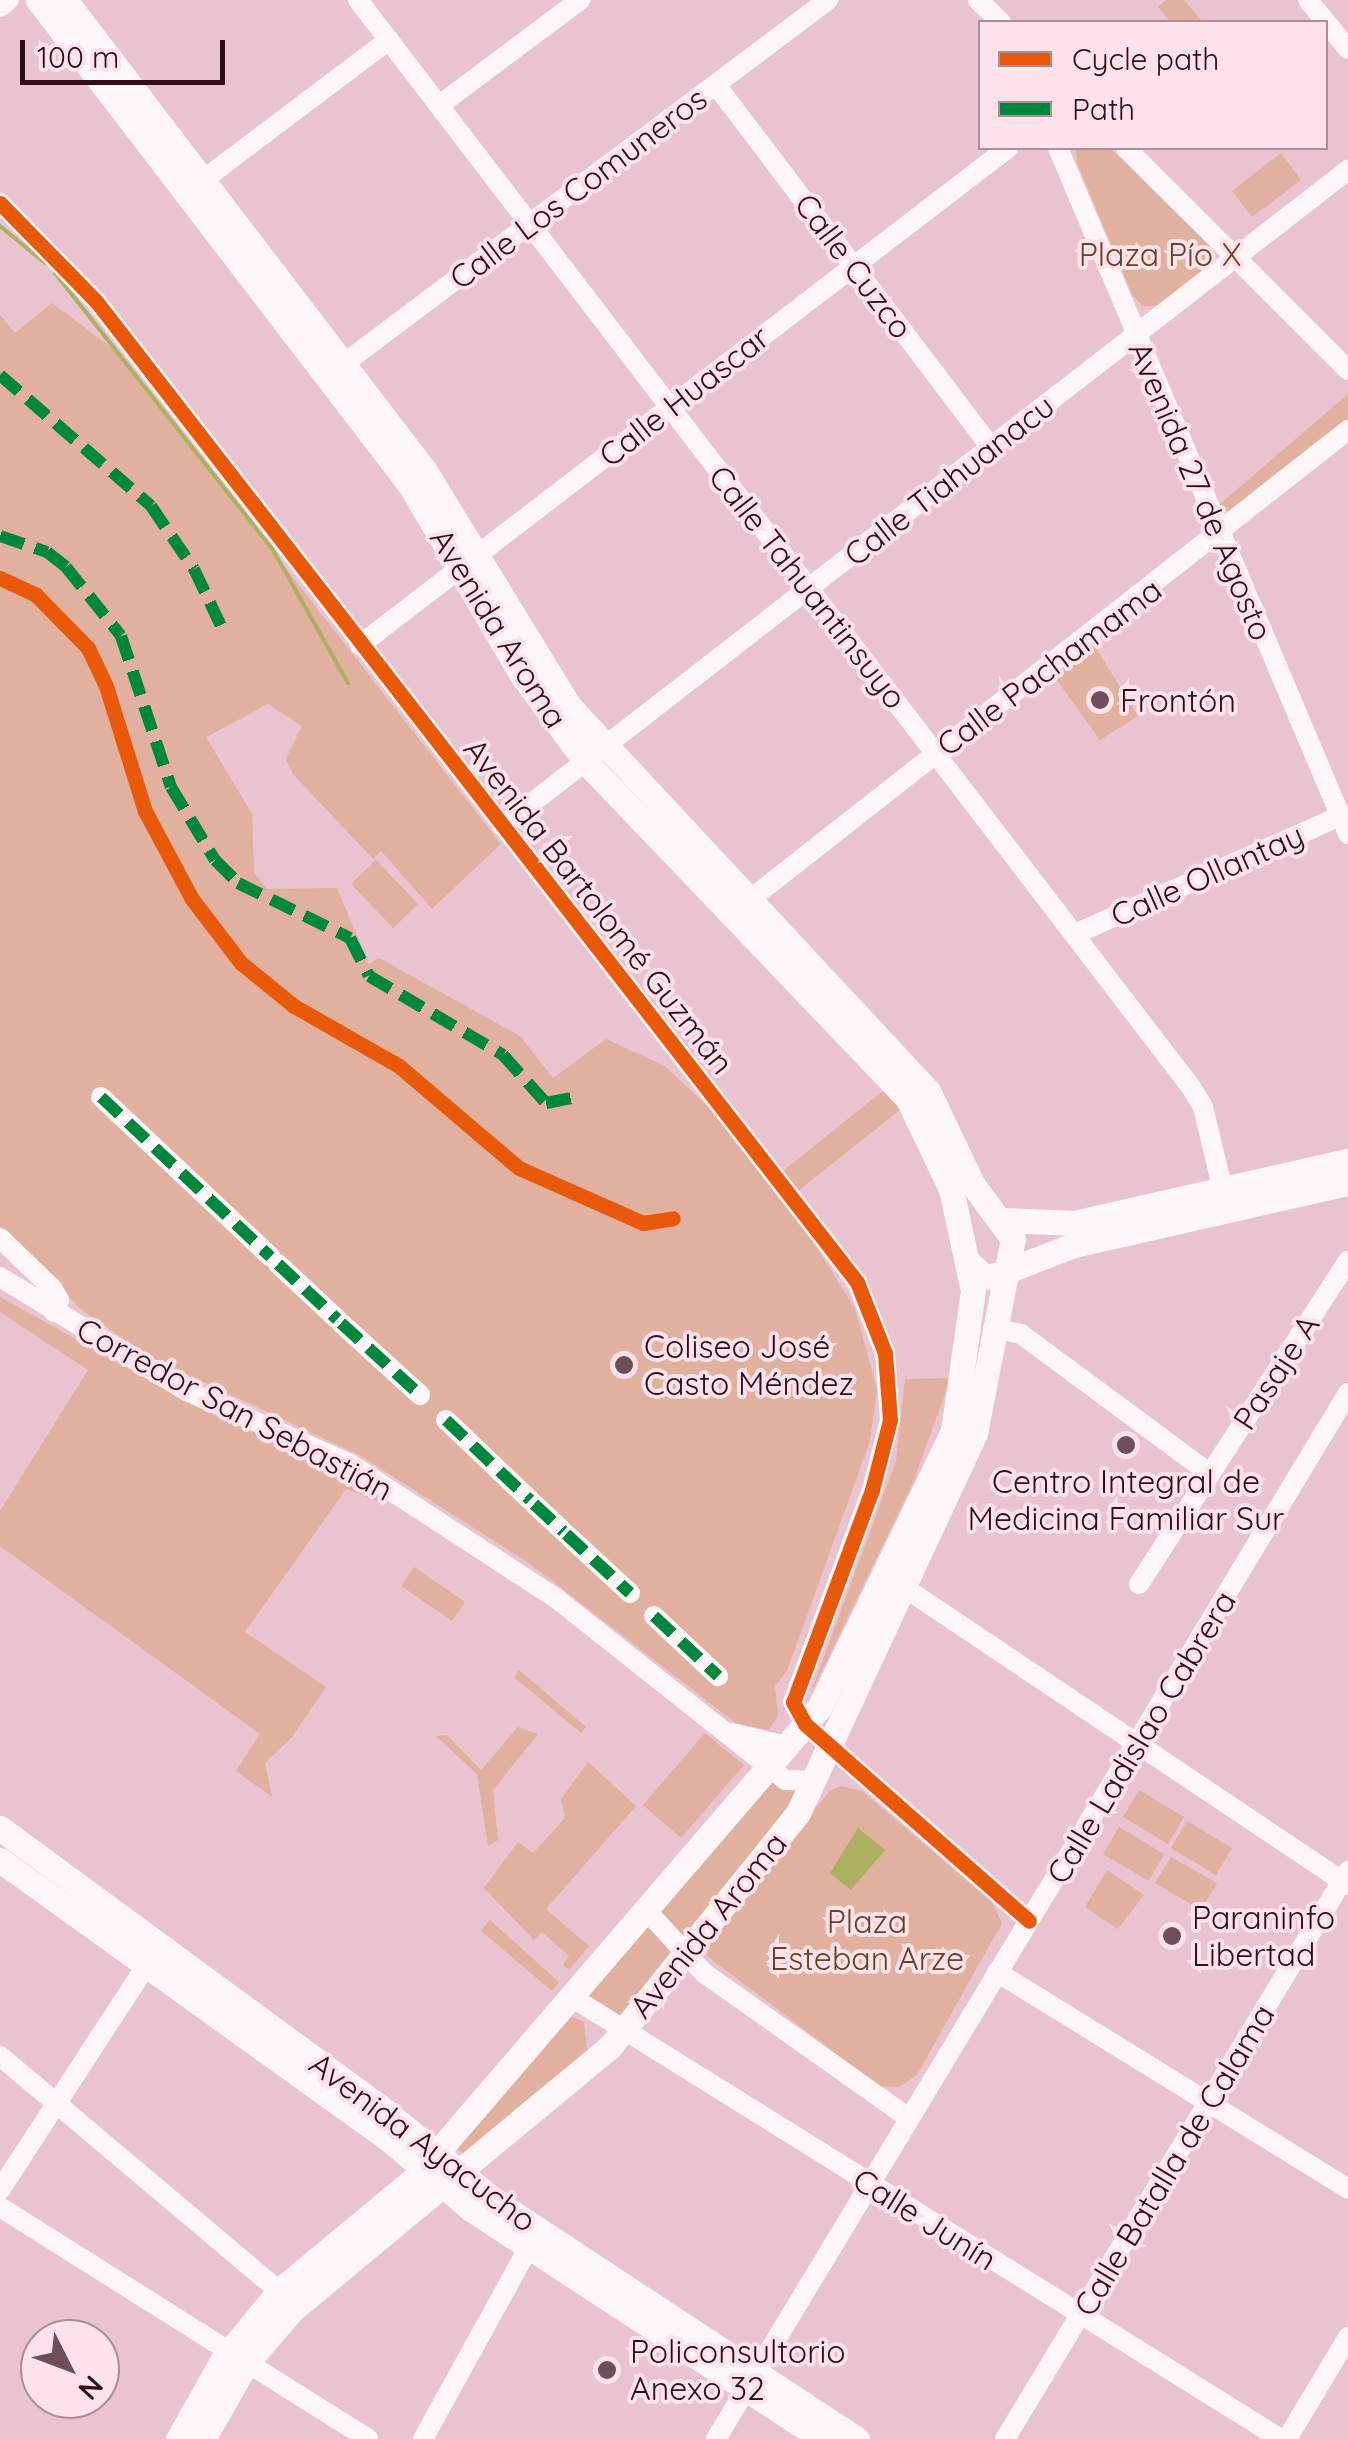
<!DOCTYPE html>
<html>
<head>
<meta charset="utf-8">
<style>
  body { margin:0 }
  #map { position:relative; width:1348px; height:2439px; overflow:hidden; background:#e9c3cf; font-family:Quicksand,sans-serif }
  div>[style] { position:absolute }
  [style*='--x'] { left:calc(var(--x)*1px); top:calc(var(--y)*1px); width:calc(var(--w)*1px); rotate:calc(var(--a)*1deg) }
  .green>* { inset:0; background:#e1b09e }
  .water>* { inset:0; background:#adaf61 }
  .stream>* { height:4px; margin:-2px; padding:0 2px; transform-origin:2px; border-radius:2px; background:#adaf61 }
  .minor>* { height:20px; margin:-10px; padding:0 10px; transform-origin:10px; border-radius:10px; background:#fcf6f8 }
  .major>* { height:25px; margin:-12.5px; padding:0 12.5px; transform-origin:12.5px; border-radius:12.5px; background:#fcf6f8 }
  .quiet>* { height:12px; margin-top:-6px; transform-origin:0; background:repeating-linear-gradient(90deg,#00873e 0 25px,transparent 0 37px) }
  .cycleway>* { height:15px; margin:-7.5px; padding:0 7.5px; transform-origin:7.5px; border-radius:7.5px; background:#e8590c }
  .dots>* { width:28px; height:28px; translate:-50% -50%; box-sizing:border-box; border:5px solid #fee2ea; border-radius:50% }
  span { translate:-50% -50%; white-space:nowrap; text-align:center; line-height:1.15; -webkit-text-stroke:8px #fee2ea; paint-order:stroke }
  .street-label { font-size:32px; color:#2e0f1b }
  .park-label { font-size:32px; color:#684325 }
  .poi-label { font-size:32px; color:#2e0f1b }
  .left { translate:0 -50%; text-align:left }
  .legend { position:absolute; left:978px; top:20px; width:350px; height:130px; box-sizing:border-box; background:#fee2ea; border:2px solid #ab8e97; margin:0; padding:12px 18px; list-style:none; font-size:30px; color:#2e0f1b }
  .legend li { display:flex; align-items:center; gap:20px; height:50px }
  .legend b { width:50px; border:2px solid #ab8e97 }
  .north { position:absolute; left:20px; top:2319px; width:100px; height:100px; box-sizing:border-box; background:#fee2ea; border:2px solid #ab8e97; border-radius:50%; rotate:132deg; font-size:28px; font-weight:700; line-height:40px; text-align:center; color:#2e0f1b }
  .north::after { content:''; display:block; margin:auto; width:35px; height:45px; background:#6f4e5a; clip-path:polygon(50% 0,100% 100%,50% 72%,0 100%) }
  .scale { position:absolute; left:20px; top:40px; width:205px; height:45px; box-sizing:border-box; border:5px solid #2e0f1b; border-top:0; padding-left:12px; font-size:30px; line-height:35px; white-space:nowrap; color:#2e0f1b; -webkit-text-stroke:8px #fee2ea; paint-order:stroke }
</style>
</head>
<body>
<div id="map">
  <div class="green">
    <i style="clip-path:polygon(1166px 0,1184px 0,1203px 22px,1171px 22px,1158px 7px)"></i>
    <i style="clip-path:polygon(1076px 148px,1110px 148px,1211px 247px,1213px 262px,1161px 306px,1143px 306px,1133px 296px,1077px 163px)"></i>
    <i style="clip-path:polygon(1281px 153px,1301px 180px,1252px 217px,1232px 191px)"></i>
    <i style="clip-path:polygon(52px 303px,116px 351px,501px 844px,432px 909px,381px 851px,373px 859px,293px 774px,286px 759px,302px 726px,268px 704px,206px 737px,252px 814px,254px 873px,267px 889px,337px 888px,369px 964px,379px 958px,520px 1036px,553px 1078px,606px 1039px,665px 1066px,715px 1113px,813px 1241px,855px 1309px,877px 1389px,870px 1441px,787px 1671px,775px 1686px,778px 1715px,769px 1730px,737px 1724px,529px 1563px,359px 1455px,152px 1358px,83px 1311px,0 1227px,0 315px,15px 333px)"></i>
    <i style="clip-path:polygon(1348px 394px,1348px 419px,1237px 514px,1224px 510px,1220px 504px)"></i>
    <i style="clip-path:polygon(1094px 645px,1138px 716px,1100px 740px,1054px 676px)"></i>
    <i style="clip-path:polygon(376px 860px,418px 904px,393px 928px,351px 884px)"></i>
    <i style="clip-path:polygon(890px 1085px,905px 1106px,799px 1190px,783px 1171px)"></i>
    <i style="clip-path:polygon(0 1297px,183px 1399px,353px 1475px,383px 1503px,346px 1489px,245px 1632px,326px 1687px,292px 1737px,265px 1763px,272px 1797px,236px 1771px,260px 1734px,0 1546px,0 1511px,88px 1370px,0 1312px)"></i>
    <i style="clip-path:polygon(951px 1378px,912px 1485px,810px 1695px,896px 1461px,905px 1379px)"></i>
    <i style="clip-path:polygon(414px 1567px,465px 1602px,452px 1621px,401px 1586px)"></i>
    <i style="clip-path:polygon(519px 1670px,586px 1727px,581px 1733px,514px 1677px)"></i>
    <i style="clip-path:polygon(518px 1727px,538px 1734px,493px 1790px,498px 1840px,488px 1846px,477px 1774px,436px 1736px,447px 1735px,481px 1770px)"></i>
    <i style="clip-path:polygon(705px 1733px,744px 1765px,681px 1838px,643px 1805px)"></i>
    <i style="clip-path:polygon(588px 1762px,636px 1806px,546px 1909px,589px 1946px,569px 1970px,563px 1965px,569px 1956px,542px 1932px,534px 1940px,484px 1888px,518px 1842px,533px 1853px,565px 1818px,561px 1799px)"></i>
    <i style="clip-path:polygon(769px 1779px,798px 1792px,794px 1801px,683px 1937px,661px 1923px,659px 1906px)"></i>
    <i style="clip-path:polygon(841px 1786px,862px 1791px,992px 1902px,1002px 1923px,917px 2075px,899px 2087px,879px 2086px,707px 1956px,709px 1936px,830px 1791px)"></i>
    <i style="clip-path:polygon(1139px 1790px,1184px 1817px,1168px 1844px,1123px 1817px)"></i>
    <i style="clip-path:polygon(1187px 1821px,1232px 1848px,1216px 1875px,1171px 1848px)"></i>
    <i style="clip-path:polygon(1119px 1827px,1164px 1854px,1149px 1881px,1103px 1854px)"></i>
    <i style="clip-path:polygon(1171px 1857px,1217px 1883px,1201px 1910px,1155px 1883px)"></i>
    <i style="clip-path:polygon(1107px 1870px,1144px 1895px,1118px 1929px,1085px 1907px)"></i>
    <i style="clip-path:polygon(490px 1920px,559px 1982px,552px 1991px,481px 1931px)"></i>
    <i style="clip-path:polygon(646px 1923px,671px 1952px,620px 2017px,588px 2000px,588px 1989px)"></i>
    <i style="clip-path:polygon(568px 2015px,584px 2022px,587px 2051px,463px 2153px,454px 2147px)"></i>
  </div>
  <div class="water">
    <i style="clip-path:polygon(858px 1828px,885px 1850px,851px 1890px,830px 1873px)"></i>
  </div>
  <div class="stream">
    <i style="--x:0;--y:226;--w:58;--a:39.4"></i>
    <i style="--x:55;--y:273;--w:352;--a:51.8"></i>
    <i style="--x:273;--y:550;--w:153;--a:60.6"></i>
  </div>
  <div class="minor">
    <i style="--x:358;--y:0;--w:1369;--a:52.54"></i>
    <i style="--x:1191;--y:1087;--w:23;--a:59"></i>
    <i style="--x:1203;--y:1107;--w:86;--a:76.6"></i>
    <i style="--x:978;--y:0;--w:32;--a:44"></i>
    <i style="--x:1308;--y:0;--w:63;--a:50.8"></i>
    <i style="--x:0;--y:7;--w:11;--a:-38"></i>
    <i style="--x:716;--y:85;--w:455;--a:52.8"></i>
    <i style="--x:441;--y:104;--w:174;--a:-36.8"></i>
    <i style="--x:1058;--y:148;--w:745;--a:67.08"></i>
    <i style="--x:1126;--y:148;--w:314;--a:45"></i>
    <i style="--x:203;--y:180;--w:233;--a:-37"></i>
    <i style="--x:0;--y:203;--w:137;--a:45.6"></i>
    <i style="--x:96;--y:301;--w:1242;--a:52.2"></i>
    <i style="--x:857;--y:1282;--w:76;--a:68.5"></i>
    <i style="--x:885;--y:1353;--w:67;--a:85.7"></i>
    <i style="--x:890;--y:1420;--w:72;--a:104.4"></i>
    <i style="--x:872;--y:1490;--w:226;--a:110.4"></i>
    <i style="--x:793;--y:1702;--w:25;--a:61"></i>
    <i style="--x:805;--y:1724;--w:298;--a:41.3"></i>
    <i style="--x:334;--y:371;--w:618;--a:-36.91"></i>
    <i style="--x:360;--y:645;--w:817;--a:-37.49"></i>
    <i style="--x:502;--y:826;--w:1071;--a:-37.79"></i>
    <i style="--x:748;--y:901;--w:763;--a:-38.13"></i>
    <i style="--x:1075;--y:934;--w:290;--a:-24"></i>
    <i style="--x:101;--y:1097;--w:233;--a:43.3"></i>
    <i style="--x:0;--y:1238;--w:72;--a:43.9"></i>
    <i style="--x:52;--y:1288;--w:14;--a:60"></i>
    <i style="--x:59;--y:1300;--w:13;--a:113"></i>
    <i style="--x:278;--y:1264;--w:81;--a:43"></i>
    <i style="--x:0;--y:1277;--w:219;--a:31.4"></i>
    <i style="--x:187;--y:1391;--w:179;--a:24.1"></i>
    <i style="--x:350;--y:1464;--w:247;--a:33.1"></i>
    <i style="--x:557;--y:1599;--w:291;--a:38.4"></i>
    <i style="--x:785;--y:1780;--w:31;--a:2"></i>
    <i style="--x:341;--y:1323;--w:107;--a:42.3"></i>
    <i style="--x:993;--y:1328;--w:29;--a:12"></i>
    <i style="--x:1021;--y:1334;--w:235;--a:36.5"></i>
    <i style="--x:446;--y:1420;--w:116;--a:43.6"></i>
    <i style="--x:534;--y:1504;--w:40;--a:43"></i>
    <i style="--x:566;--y:1534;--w:87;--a:42.7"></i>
    <i style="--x:1139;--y:1584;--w:385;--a:-57.1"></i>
    <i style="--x:905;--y:1588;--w:533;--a:33.84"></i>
    <i style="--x:654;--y:1616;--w:88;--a:43.2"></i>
    <i style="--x:732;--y:1733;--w:56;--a:13.5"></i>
    <i style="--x:645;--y:1909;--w:87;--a:47.3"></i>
    <i style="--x:704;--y:1973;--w:251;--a:35.3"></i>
    <i style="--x:997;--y:1972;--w:413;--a:31.7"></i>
    <i style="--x:570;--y:1996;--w:838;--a:31.93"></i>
    <i style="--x:0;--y:2056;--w:365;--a:40.1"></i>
    <i style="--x:0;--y:2190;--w:280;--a:-56.9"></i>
    <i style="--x:0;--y:2207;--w:435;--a:32.2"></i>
    <i style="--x:423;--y:2439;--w:232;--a:-61.1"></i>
    <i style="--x:716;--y:2439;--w:1222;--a:-58.86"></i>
    <i style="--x:1005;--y:2439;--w:664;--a:-58.87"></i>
    <i style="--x:1287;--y:2439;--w:119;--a:-59.1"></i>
  </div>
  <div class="major">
    <i style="--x:38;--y:0;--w:611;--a:52.51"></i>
    <i style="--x:410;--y:485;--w:221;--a:59.5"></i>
    <i style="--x:522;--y:675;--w:108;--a:53.7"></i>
    <i style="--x:586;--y:762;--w:466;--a:46.3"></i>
    <i style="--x:908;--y:1099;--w:100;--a:64.5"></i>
    <i style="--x:951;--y:1189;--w:104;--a:77.8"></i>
    <i style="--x:973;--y:1291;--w:141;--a:98.1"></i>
    <i style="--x:953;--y:1431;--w:308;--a:115.8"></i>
    <i style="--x:819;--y:1708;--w:620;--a:130.68"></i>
    <i style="--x:415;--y:2178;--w:177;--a:140.3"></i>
    <i style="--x:279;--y:2291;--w:90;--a:129.2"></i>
    <i style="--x:222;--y:2361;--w:90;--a:119.4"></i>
    <i style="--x:65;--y:0;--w:593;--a:52.61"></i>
    <i style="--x:425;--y:471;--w:276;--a:58.5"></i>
    <i style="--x:569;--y:706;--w:526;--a:47"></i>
    <i style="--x:928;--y:1091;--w:104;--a:64.4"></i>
    <i style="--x:973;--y:1185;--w:67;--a:53.5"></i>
    <i style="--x:1013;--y:1239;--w:35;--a:102"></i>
    <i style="--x:1006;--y:1273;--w:21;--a:169"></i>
    <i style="--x:985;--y:1277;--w:20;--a:-139"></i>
    <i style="--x:1003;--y:1220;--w:71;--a:2.4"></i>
    <i style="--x:1074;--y:1223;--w:281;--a:-12.8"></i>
    <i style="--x:1009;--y:1270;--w:70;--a:-21"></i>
    <i style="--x:1074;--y:1245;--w:281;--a:-12.8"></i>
    <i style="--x:0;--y:1828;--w:471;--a:36.3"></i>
    <i style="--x:380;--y:2107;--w:150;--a:39.3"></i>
    <i style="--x:496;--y:2202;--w:432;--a:33.3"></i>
    <i style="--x:0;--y:1860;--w:475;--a:35.7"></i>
    <i style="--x:386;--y:2137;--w:111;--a:40.3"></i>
    <i style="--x:471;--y:2209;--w:420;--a:33.2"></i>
    <i style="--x:203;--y:2439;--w:89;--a:-60.3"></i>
    <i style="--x:247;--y:2362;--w:70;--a:-49"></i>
    <i style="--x:293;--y:2309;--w:410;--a:-39.6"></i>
    <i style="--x:609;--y:2048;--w:302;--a:-51.2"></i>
    <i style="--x:798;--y:1813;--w:419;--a:-65"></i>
    <i style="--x:975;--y:1433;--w:163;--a:-79"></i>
  </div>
  <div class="quiet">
    <i style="--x:0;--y:375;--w:200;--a:40.9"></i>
    <i style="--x:151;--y:506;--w:76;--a:55.7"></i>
    <i style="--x:194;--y:569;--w:65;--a:64.6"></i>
    <i style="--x:0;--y:536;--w:50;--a:18.8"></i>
    <i style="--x:47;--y:552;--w:24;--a:38"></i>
    <i style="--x:66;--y:567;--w:88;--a:51.4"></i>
    <i style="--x:121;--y:636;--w:159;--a:71.7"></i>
    <i style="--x:171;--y:787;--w:85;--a:58.9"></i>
    <i style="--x:215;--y:860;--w:33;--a:45"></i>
    <i style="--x:238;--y:883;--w:125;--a:26.2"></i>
    <i style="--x:350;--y:938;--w:42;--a:63.4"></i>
    <i style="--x:369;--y:976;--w:156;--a:30.5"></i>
    <i style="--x:503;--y:1055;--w:64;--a:48.1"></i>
    <i style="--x:546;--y:1103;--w:32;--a:-11"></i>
    <i style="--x:101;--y:1097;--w:233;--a:43.3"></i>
    <i style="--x:278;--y:1264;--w:81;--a:43"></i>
    <i style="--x:341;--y:1323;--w:107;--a:42.3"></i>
    <i style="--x:446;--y:1420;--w:116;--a:43.6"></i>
    <i style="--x:534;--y:1504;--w:40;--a:43"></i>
    <i style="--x:566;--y:1534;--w:87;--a:42.7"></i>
    <i style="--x:654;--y:1616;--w:88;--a:43.2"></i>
  </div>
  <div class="cycleway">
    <i style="--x:0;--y:203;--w:137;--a:45.6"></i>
    <i style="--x:96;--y:301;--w:1242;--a:52.2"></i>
    <i style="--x:857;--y:1282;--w:76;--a:68.5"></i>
    <i style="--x:885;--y:1353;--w:67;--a:85.7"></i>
    <i style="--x:890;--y:1420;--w:72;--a:104.4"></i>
    <i style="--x:872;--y:1490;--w:226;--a:110.4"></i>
    <i style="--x:793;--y:1702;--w:25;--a:61"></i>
    <i style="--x:805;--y:1724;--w:298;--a:41.3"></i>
    <i style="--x:0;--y:578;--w:40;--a:25"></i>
    <i style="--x:36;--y:595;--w:74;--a:45.5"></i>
    <i style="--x:88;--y:648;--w:42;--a:64.7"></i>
    <i style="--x:106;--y:686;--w:131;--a:72.7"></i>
    <i style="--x:145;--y:811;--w:100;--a:61.9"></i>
    <i style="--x:192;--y:899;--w:81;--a:52.6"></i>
    <i style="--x:241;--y:963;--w:68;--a:39.1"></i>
    <i style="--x:294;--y:1006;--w:121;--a:29.7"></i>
    <i style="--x:399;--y:1066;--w:157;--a:40.4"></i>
    <i style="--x:519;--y:1168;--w:136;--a:23.9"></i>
    <i style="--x:643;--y:1223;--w:30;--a:-9"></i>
  </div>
  <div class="dots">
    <i style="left:1100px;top:700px;background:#6f4e5a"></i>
    <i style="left:624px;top:1365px;background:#6f4e5a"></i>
    <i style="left:1126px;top:1445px;background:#6f4e5a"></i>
    <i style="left:1172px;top:1936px;background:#6f4e5a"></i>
    <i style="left:607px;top:2370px;background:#6f4e5a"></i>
  </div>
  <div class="street-label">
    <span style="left:578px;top:188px;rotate:-37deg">Calle Los Comuneros</span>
    <span style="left:854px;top:266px;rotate:53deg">Calle Cuzco</span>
    <span style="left:684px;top:396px;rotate:-38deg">Calle Huascar</span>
    <span style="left:949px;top:480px;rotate:-38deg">Calle Tiahuanacu</span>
    <span style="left:1201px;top:491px;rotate:67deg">Avenida 27 de Agosto</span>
    <span style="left:808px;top:587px;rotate:52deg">Calle Tahuantinsuyo</span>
    <span style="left:499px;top:628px;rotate:58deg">Avenida Aroma</span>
    <span style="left:1049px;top:667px;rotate:-37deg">Calle Pachamama</span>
    <span style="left:1207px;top:875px;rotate:-24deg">Calle Ollantay</span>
    <span style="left:599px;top:906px;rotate:52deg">Avenida Bartolomé Guzmán</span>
    <span style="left:1276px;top:1372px;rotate:-57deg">Pasaje A</span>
    <span style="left:235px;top:1409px;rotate:28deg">Corredor San Sebastián</span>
    <span style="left:1141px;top:1737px;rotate:-59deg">Calle Ladislao Cabrera</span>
    <span style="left:708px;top:1925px;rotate:-51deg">Avenida Aroma</span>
    <span style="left:423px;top:2142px;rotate:37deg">Avenida Ayacucho</span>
    <span style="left:1174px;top:2160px;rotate:-59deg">Calle Batalla de Calama</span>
    <span style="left:925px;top:2219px;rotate:32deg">Calle Junín</span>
  </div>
  <div class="park-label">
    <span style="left:1160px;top:254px">Plaza Pío X</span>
    <span style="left:867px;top:1940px">Plaza<br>Esteban Arze</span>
  </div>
  <div class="poi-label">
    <span class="left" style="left:1120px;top:700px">Frontón</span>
    <span class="left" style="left:644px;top:1365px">Coliseo José<br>Casto Méndez</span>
    <span style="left:1126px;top:1500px">Centro Integral de<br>Medicina Familiar Sur</span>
    <span class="left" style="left:1192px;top:1936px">Paraninfo<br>Libertad</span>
    <span class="left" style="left:630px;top:2370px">Policonsultorio<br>Anexo 32</span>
  </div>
  <ul class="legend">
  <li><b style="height:12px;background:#e8590c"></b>Cycle path</li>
  <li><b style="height:12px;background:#00873e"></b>Path</li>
  </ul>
  <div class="north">N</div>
  <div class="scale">100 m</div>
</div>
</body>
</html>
